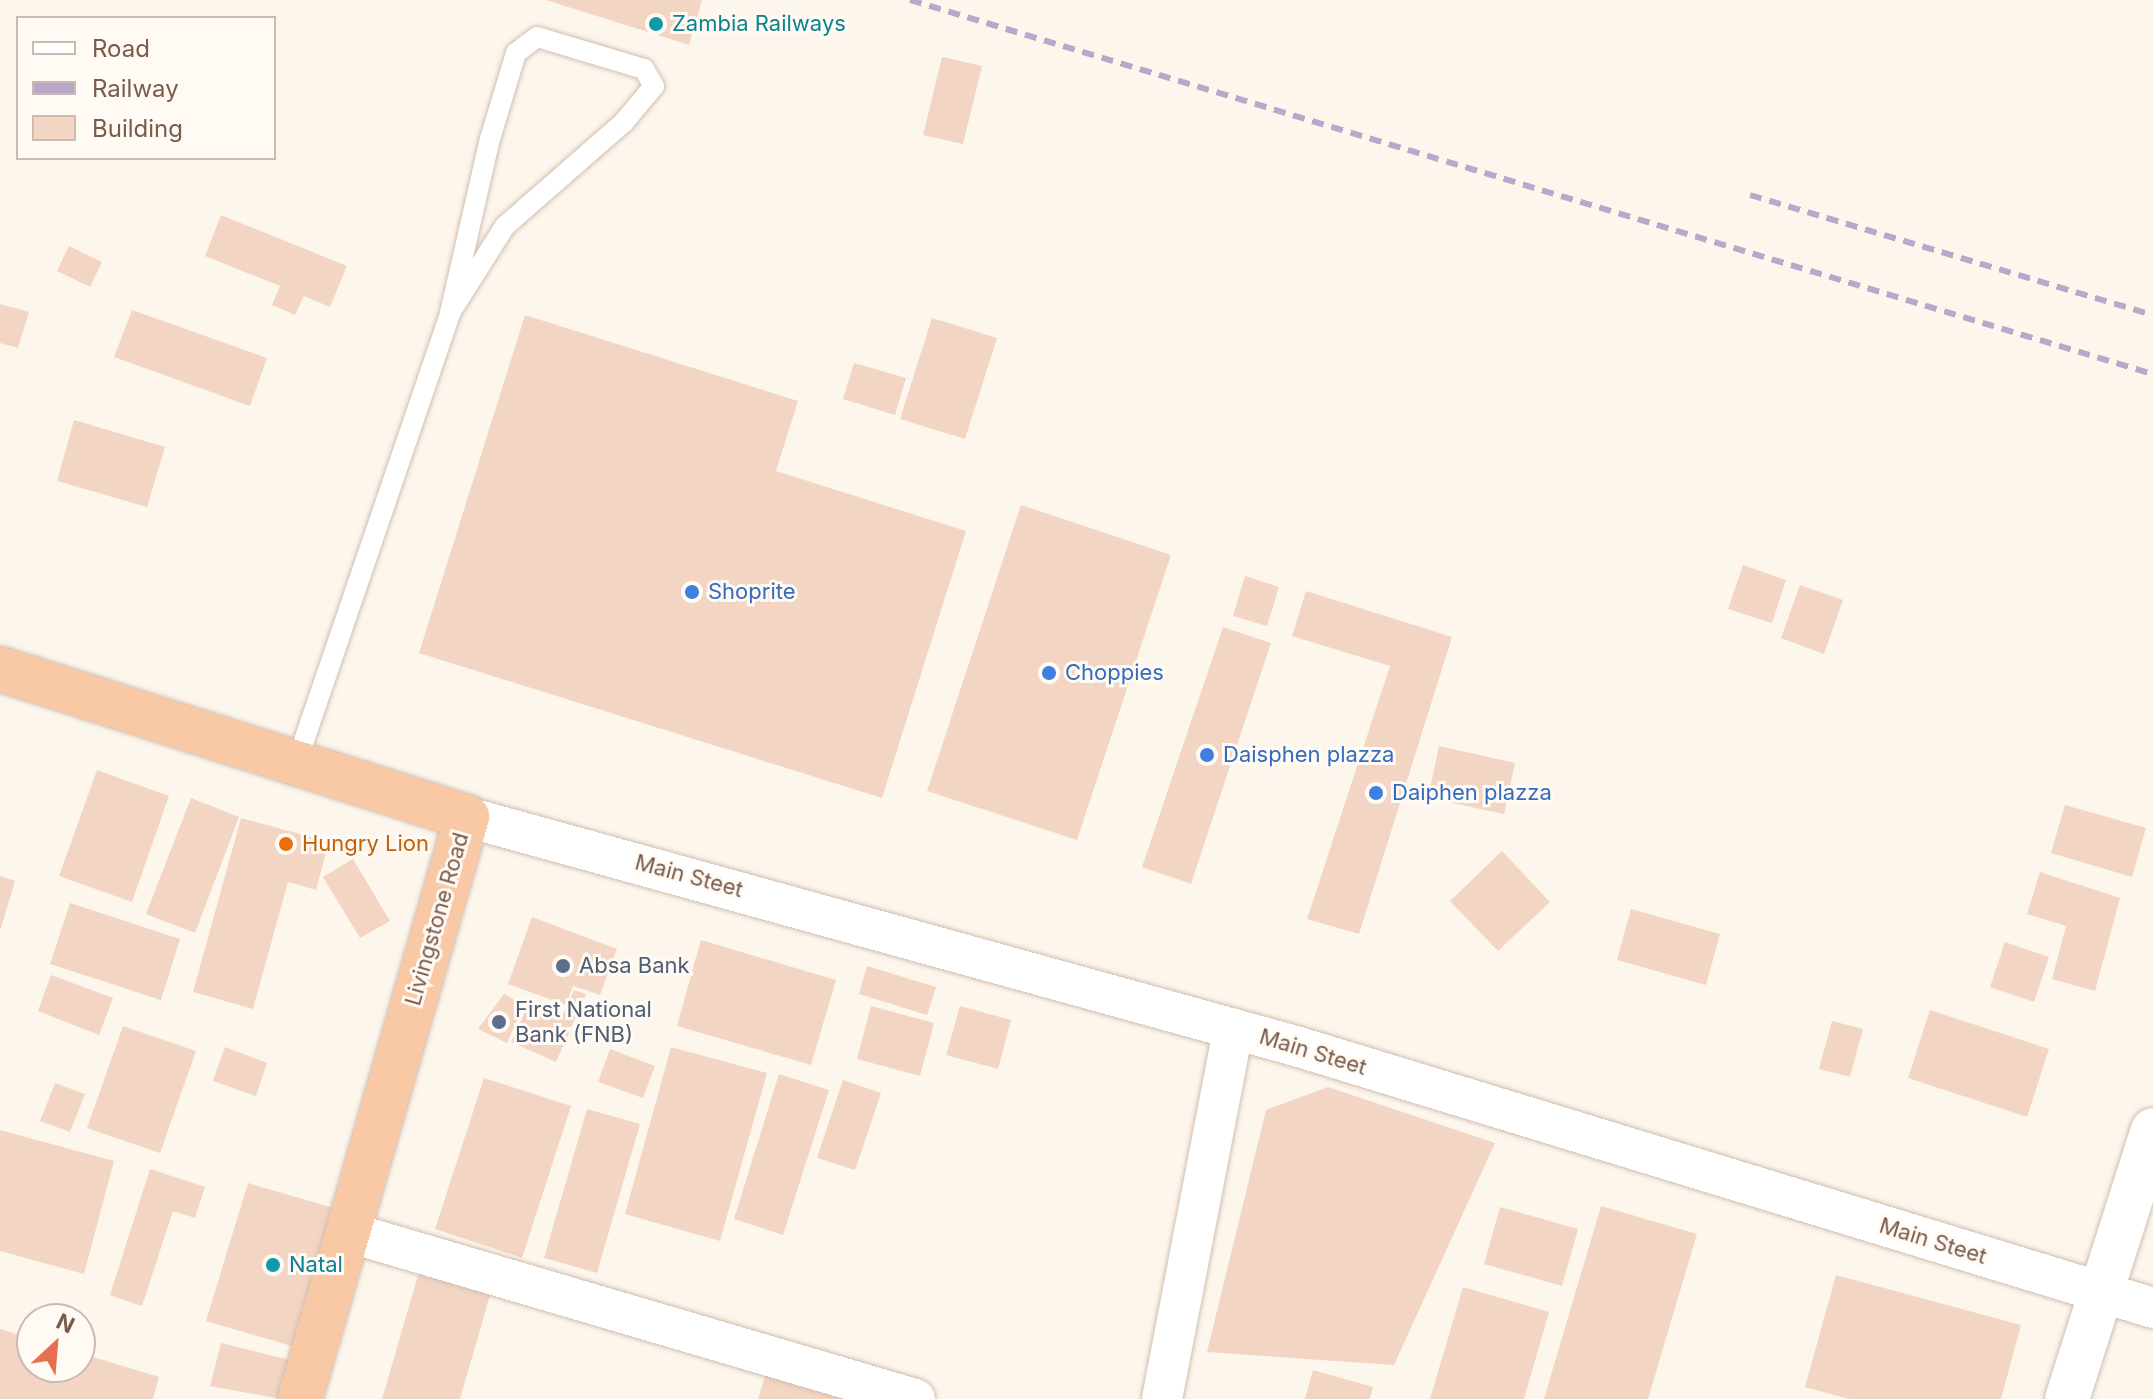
<!DOCTYPE html>
<html>
<head>
<meta charset="utf-8">
<style>
  body { margin:0 }
  #map { position:relative; width:2153px; height:1399px; overflow:hidden; background:#fdf6ec; font-family:Inter,sans-serif }
  div>[style] { position:absolute }
  [style*='--x'] { left:calc(var(--x)*1px); top:calc(var(--y)*1px); width:calc(var(--w)*1px); rotate:calc(var(--a)*1deg) }
  .building>* { inset:0; background:#f3d5c3 }
  .roads { filter:drop-shadow(0 0 2px #d1beb0) drop-shadow(0 0 2px #d1beb0) }
  .service>* { height:20px; margin:-10px; padding:0 10px; transform-origin:10px; border-radius:10px; background:#fff }
  .minor>* { height:40px; margin:-20px; padding:0 20px; transform-origin:20px; border-radius:20px; background:#fff }
  .secondary>* { height:44px; margin:-22px; padding:0 22px; transform-origin:22px; border-radius:22px; background:#fff }
  .trunk>* { height:44px; margin:-22px; padding:0 22px; transform-origin:22px; border-radius:22px; background:#f9c8a4 }
  .rail>* { height:6px; margin-top:-3px; transform-origin:0; background:repeating-linear-gradient(90deg,#b9a8c9 0 12px,transparent 0 20px) }
  .dots>* { width:22px; height:22px; translate:-50% -50%; box-sizing:border-box; border:4px solid #fffaf3; border-radius:50% }
  span { translate:-50% -50%; white-space:nowrap; text-align:center; line-height:1.15; -webkit-text-stroke:6px #fffaf3; paint-order:stroke }
  .culture-label { font-size:22px; color:#0d838f }
  .left { translate:0 -50%; text-align:left }
  .shop-label { font-size:22px; color:#366cbe }
  .food-label { font-size:22px; color:#c56008 }
  .street-label { font-size:22px; color:#7a5c4d }
  .service-label { font-size:22px; color:#4e5e75 }
  .legend { position:absolute; left:16px; top:16px; width:260px; height:144px; box-sizing:border-box; background:#fffaf3; border:2px solid #cabbb1; margin:0; padding:10px 14px; list-style:none; font-size:24px; color:#7a5c4d }
  .legend li { display:flex; align-items:center; gap:16px; height:40px }
  .legend b { width:40px; border:2px solid #cabbb1 }
  .north { position:absolute; left:16px; top:1303px; width:80px; height:80px; box-sizing:border-box; background:#fffaf3; border:2px solid #cabbb1; border-radius:50%; rotate:26deg; font-size:22px; font-weight:700; line-height:32px; text-align:center; color:#7a5c4d }
  .north::after { content:''; display:block; margin:auto; width:28px; height:36px; background:#e76f51; clip-path:polygon(50% 0,100% 100%,50% 72%,0 100%) }
</style>
</head>
<body>
<div id="map">
  <div class="building">
    <i style="clip-path:polygon(546px 0,702px 0,689px 45px)"></i>
    <i style="clip-path:polygon(942px 57px,982px 66px,963px 144px,923px 135px)"></i>
    <i style="clip-path:polygon(221px 215px,347px 266px,330px 307px,304px 296px,295px 315px,272px 305px,280px 286px,205px 256px)"></i>
    <i style="clip-path:polygon(69px 246px,102px 262px,90px 287px,57px 271px)"></i>
    <i style="clip-path:polygon(0 304px,29px 312px,18px 348px,0 343px)"></i>
    <i style="clip-path:polygon(132px 310px,267px 358px,250px 406px,114px 357px)"></i>
    <i style="clip-path:polygon(525px 315px,798px 401px,776px 471px,966px 531px,882px 798px,419px 653px)"></i>
    <i style="clip-path:polygon(932px 318px,997px 338px,965px 439px,900px 419px)"></i>
    <i style="clip-path:polygon(854px 363px,906px 378px,895px 415px,843px 399px)"></i>
    <i style="clip-path:polygon(74px 420px,165px 447px,147px 507px,57px 481px)"></i>
    <i style="clip-path:polygon(1021px 505px,1171px 555px,1077px 840px,927px 791px)"></i>
    <i style="clip-path:polygon(1743px 565px,1786px 580px,1772px 623px,1728px 609px)"></i>
    <i style="clip-path:polygon(1245px 576px,1279px 587px,1267px 626px,1233px 616px)"></i>
    <i style="clip-path:polygon(1800px 585px,1843px 600px,1824px 654px,1781px 638px)"></i>
    <i style="clip-path:polygon(1306px 591px,1452px 637px,1359px 934px,1307px 919px,1390px 666px,1292px 636px)"></i>
    <i style="clip-path:polygon(1223px 627px,1271px 643px,1191px 884px,1142px 867px)"></i>
    <i style="clip-path:polygon(1439px 746px,1515px 763px,1504px 814px,1428px 798px)"></i>
    <i style="clip-path:polygon(97px 770px,169px 796px,132px 902px,59px 876px)"></i>
    <i style="clip-path:polygon(191px 798px,239px 817px,195px 933px,146px 914px)"></i>
    <i style="clip-path:polygon(2065px 805px,2146px 828px,2132px 877px,2051px 853px)"></i>
    <i style="clip-path:polygon(241px 818px,329px 842px,316px 890px,288px 882px,253px 1009px,193px 992px)"></i>
    <i style="clip-path:polygon(1502px 851px,1550px 902px,1498px 951px,1450px 901px)"></i>
    <i style="clip-path:polygon(353px 859px,390px 921px,360px 938px,323px 877px)"></i>
    <i style="clip-path:polygon(2040px 872px,2120px 898px,2095px 991px,2052px 979px,2066px 926px,2027px 914px)"></i>
    <i style="clip-path:polygon(0 876px,15px 881px,1px 928px,0 928px)"></i>
    <i style="clip-path:polygon(70px 903px,180px 939px,161px 1000px,50px 964px)"></i>
    <i style="clip-path:polygon(1631px 909px,1720px 934px,1706px 985px,1617px 960px)"></i>
    <i style="clip-path:polygon(532px 917px,617px 949px,600px 995px,573px 986px,566px 1005px,508px 984px)"></i>
    <i style="clip-path:polygon(701px 940px,836px 980px,811px 1065px,677px 1026px)"></i>
    <i style="clip-path:polygon(2005px 942px,2049px 957px,2034px 1002px,1990px 987px)"></i>
    <i style="clip-path:polygon(867px 966px,936px 987px,927px 1015px,859px 994px)"></i>
    <i style="clip-path:polygon(51px 975px,113px 998px,99px 1035px,38px 1011px)"></i>
    <i style="clip-path:polygon(574px 990px,586px 994px,556px 1062px,511px 1042px,529px 1003px,562px 1017px)"></i>
    <i style="clip-path:polygon(504px 994px,524px 1005px,507px 1043px,478px 1029px)"></i>
    <i style="clip-path:polygon(871px 1006px,934px 1023px,920px 1076px,857px 1059px)"></i>
    <i style="clip-path:polygon(960px 1006px,1011px 1020px,998px 1069px,946px 1055px)"></i>
    <i style="clip-path:polygon(1930px 1010px,2049px 1049px,2027px 1117px,1908px 1078px)"></i>
    <i style="clip-path:polygon(1832px 1021px,1863px 1029px,1850px 1077px,1819px 1069px)"></i>
    <i style="clip-path:polygon(123px 1026px,196px 1051px,160px 1153px,87px 1128px)"></i>
    <i style="clip-path:polygon(225px 1047px,267px 1063px,256px 1096px,213px 1081px)"></i>
    <i style="clip-path:polygon(671px 1047px,767px 1073px,720px 1241px,625px 1214px)"></i>
    <i style="clip-path:polygon(610px 1049px,655px 1066px,643px 1098px,598px 1082px)"></i>
    <i style="clip-path:polygon(779px 1074px,829px 1090px,783px 1235px,734px 1219px)"></i>
    <i style="clip-path:polygon(484px 1078px,571px 1106px,522px 1258px,435px 1229px)"></i>
    <i style="clip-path:polygon(843px 1080px,881px 1093px,855px 1170px,817px 1158px)"></i>
    <i style="clip-path:polygon(55px 1083px,85px 1094px,70px 1132px,40px 1121px)"></i>
    <i style="clip-path:polygon(1328px 1087px,1495px 1143px,1394px 1365px,1207px 1352px,1266px 1110px)"></i>
    <i style="clip-path:polygon(587px 1109px,640px 1124px,597px 1273px,544px 1258px)"></i>
    <i style="clip-path:polygon(0 1130px,114px 1161px,84px 1274px,0 1251px)"></i>
    <i style="clip-path:polygon(150px 1169px,205px 1187px,195px 1218px,173px 1211px,142px 1306px,110px 1295px)"></i>
    <i style="clip-path:polygon(248px 1183px,340px 1210px,298px 1348px,206px 1321px)"></i>
    <i style="clip-path:polygon(1601px 1206px,1697px 1234px,1648px 1399px,1544px 1399px)"></i>
    <i style="clip-path:polygon(1500px 1207px,1578px 1229px,1562px 1286px,1484px 1264px)"></i>
    <i style="clip-path:polygon(421px 1265px,493px 1285px,460px 1399px,382px 1399px)"></i>
    <i style="clip-path:polygon(1836px 1275px,2021px 1325px,2001px 1399px,1849px 1399px,1805px 1387px)"></i>
    <i style="clip-path:polygon(1463px 1287px,1549px 1312px,1524px 1399px,1430px 1399px)"></i>
    <i style="clip-path:polygon(0 1329px,32px 1339px,32px 1367px,80px 1367px,80px 1353px,159px 1377px,153px 1399px,0 1399px)"></i>
    <i style="clip-path:polygon(221px 1343px,290px 1360px,281px 1399px,210px 1386px)"></i>
    <i style="clip-path:polygon(1313px 1370px,1373px 1387px,1370px 1399px,1305px 1399px)"></i>
    <i style="clip-path:polygon(766px 1374px,842px 1398px,842px 1399px,758px 1399px)"></i>
  </div>
  <div class="roads">
    <div class="service">
      <i style="--x:297;--y:761;--w:473;--a:-71.1"></i>
      <i style="--x:450;--y:313;--w:179;--a:-77.1"></i>
      <i style="--x:490;--y:139;--w:90;--a:-73.2"></i>
      <i style="--x:516;--y:53;--w:26;--a:-37"></i>
      <i style="--x:537;--y:37;--w:112;--a:16.7"></i>
      <i style="--x:644;--y:69;--w:20;--a:60"></i>
      <i style="--x:654;--y:86;--w:47;--a:129.8"></i>
      <i style="--x:624;--y:122;--w:158;--a:138.8"></i>
      <i style="--x:505;--y:226;--w:103;--a:122.3"></i>
    </div>
    <div class="minor">
      <i style="--x:467;--y:817;--w:863;--a:15.45"></i>
      <i style="--x:1299;--y:1047;--w:893;--a:16.99"></i>
      <i style="--x:348;--y:1232;--w:591;--a:16.41"></i>
      <i style="--x:1162;--y:1399;--w:377;--a:-79.1"></i>
    </div>
    <div class="secondary">
      <i style="--x:2067;--y:1399;--w:282;--a:-72.3"></i>
    </div>
    <div class="trunk">
      <i style="--x:0;--y:669;--w:490;--a:17.6"></i>
      <i style="--x:467;--y:817;--w:605;--a:106.01"></i>
    </div>
  </div>
  <div class="rail">
    <i style="--x:910;--y:0;--w:1298;--a:16.75"></i>
    <i style="--x:1750;--y:195;--w:420;--a:16.6"></i>
  </div>
  <div class="dots">
    <i style="left:656px;top:24px;background:#0f9aa8"></i>
    <i style="left:692px;top:592px;background:#3f7fe0"></i>
    <i style="left:1049px;top:673px;background:#3f7fe0"></i>
    <i style="left:1207px;top:755px;background:#3f7fe0"></i>
    <i style="left:1376px;top:793px;background:#3f7fe0"></i>
    <i style="left:286px;top:844px;background:#e8710a"></i>
    <i style="left:563px;top:966px;background:#5c6f8a"></i>
    <i style="left:499px;top:1022px;background:#5c6f8a"></i>
    <i style="left:273px;top:1265px;background:#0f9aa8"></i>
  </div>
  <div class="culture-label">
    <span class="left" style="left:672px;top:24px">Zambia Railways</span>
    <span class="left" style="left:289px;top:1265px">Natal</span>
  </div>
  <div class="shop-label">
    <span class="left" style="left:708px;top:592px">Shoprite</span>
    <span class="left" style="left:1065px;top:673px">Choppies</span>
    <span class="left" style="left:1223px;top:755px">Daisphen plazza</span>
    <span class="left" style="left:1392px;top:793px">Daiphen plazza</span>
  </div>
  <div class="food-label">
    <span class="left" style="left:302px;top:844px">Hungry Lion</span>
  </div>
  <div class="street-label">
    <span style="left:689px;top:876px;rotate:15deg">Main Steet</span>
    <span style="left:437px;top:919px;rotate:-74deg">Livingstone Road</span>
    <span style="left:1313px;top:1052px;rotate:17deg">Main Steet</span>
    <span style="left:1933px;top:1241px;rotate:17deg">Main Steet</span>
  </div>
  <div class="service-label">
    <span class="left" style="left:579px;top:966px">Absa Bank</span>
    <span class="left" style="left:515px;top:1022px">First National<br>Bank (FNB)</span>
  </div>
  <ul class="legend">
  <li><b style="height:10px;background:#fff"></b>Road</li>
  <li><b style="height:10px;background:#b9a8c9"></b>Railway</li>
  <li><b style="height:22px;background:#f3d5c3"></b>Building</li>
  </ul>
  <div class="north">N</div>
</div>
</body>
</html>
